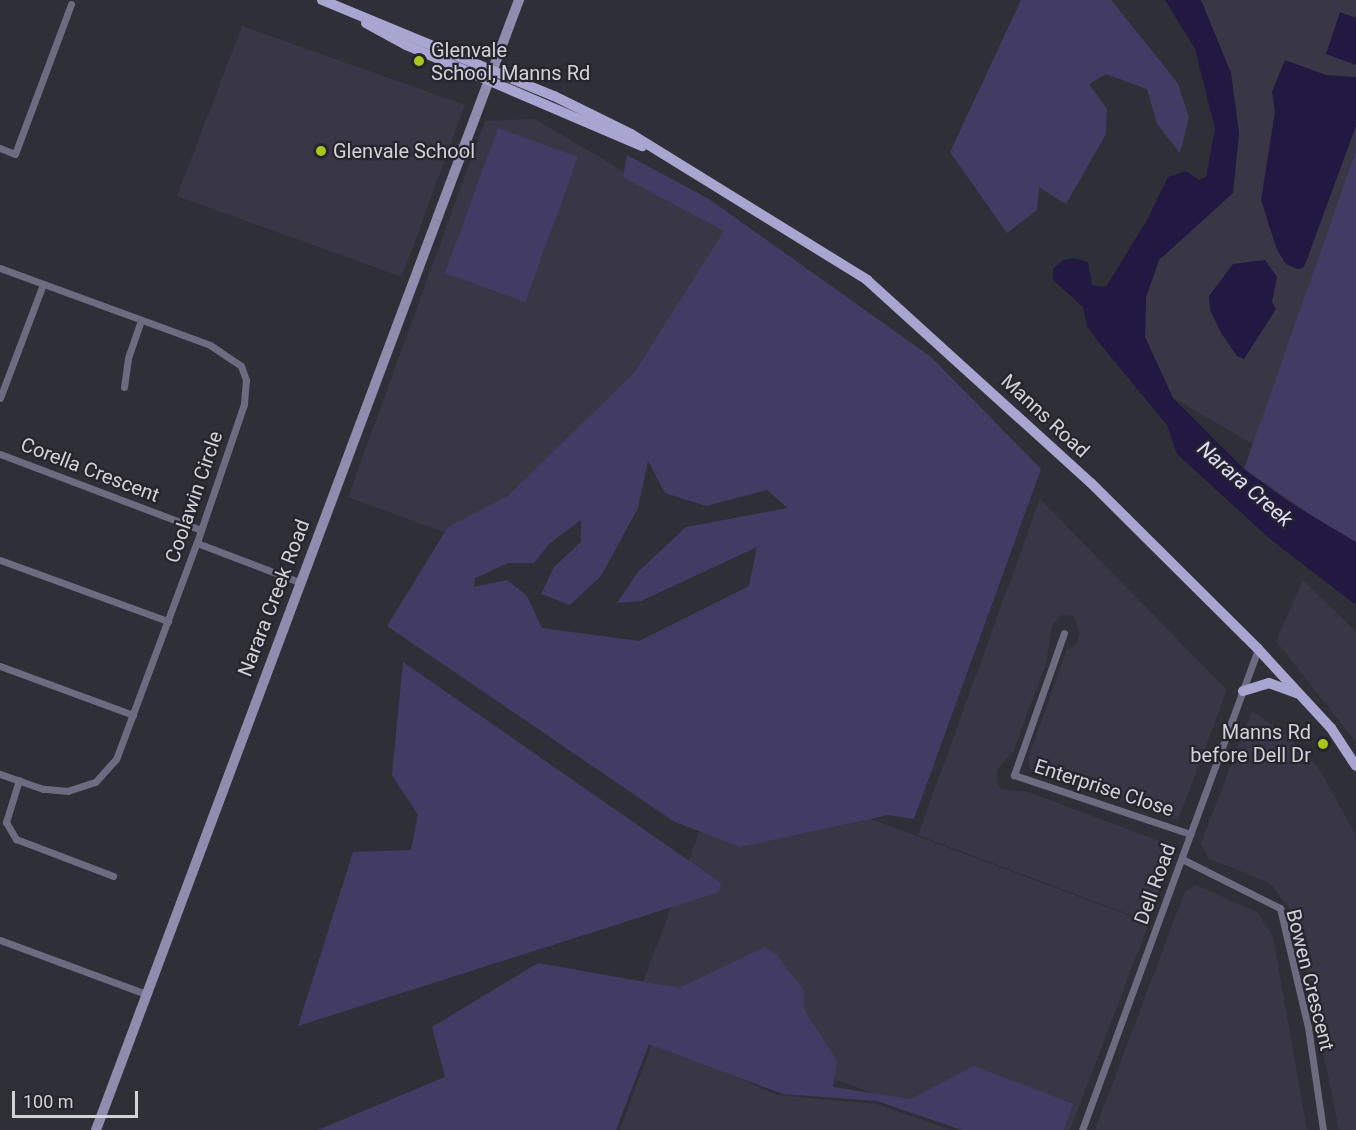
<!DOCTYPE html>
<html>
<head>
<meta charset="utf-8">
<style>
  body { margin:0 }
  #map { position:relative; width:1356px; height:1130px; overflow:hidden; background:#2f2f38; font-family:Roboto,sans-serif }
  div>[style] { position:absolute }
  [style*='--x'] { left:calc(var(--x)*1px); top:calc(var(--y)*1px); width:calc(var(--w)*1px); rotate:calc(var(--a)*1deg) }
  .built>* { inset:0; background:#393746 }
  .green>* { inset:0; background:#423c64 }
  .water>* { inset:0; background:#211941 }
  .street>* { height:7px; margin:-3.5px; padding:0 3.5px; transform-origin:3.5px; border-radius:3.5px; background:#6d6b80 }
  .secondary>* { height:10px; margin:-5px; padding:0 5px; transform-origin:5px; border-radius:5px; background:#8f8cae }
  .primary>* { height:10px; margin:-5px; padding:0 5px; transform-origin:5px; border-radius:5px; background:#a9a5d1 }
  .dots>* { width:16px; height:16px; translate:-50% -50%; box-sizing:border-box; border:3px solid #26252e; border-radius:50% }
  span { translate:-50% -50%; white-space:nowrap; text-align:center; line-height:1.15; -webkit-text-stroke:4.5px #26252e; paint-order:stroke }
  .poi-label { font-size:20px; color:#d2d2d8 }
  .left { translate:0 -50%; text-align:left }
  .right { translate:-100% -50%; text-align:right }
  .street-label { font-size:20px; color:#d2d2d8 }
  .water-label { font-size:21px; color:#dfdcfb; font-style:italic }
  .scale { position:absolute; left:12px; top:1091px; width:126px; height:27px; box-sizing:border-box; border:3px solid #d2d2d8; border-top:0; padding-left:8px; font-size:18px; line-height:21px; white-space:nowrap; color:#d2d2d8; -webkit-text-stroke:4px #26252e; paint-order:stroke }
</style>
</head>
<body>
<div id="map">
  <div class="built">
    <i style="clip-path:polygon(1201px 0,1356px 0,1356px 192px,1258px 447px,1173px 398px,1145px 337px,1146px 297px,1159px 260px,1233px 193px,1239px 133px,1231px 73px)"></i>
    <i style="clip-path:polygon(242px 26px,465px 105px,402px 277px,177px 196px)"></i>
    <i style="clip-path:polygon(535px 119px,724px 231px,528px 563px,348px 497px,485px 121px)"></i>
    <i style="clip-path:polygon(1040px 499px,1227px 690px,1178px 820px,1030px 770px,1028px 758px,1067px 650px,1075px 646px,1080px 634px,1073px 616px,1061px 615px,1052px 626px,1046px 663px,1014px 750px,997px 770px,996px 781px,1001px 789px,1028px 792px,1165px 843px,1170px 851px,1169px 863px,1147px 921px,918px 835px)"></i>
    <i style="clip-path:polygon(1303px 580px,1356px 632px,1356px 742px,1276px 641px)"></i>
    <i style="clip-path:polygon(1252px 711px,1284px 733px,1320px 770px,1356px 836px,1356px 1130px,1339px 1130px,1296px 917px,1270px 883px,1208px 858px,1201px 843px)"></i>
    <i style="clip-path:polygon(725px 764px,1149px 923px,1070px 1130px,969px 1130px,635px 1003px)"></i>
    <i style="clip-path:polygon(1195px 885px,1257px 912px,1273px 936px,1307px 1130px,1095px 1130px,1185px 891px)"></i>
    <i style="clip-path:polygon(653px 1041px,777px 1095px,876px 1104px,952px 1130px,620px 1130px)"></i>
  </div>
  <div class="green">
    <i style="clip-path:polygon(1021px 0,1111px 0,1177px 82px,1189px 117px,1180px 153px,1157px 124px,1147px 89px,1106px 74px,1089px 84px,1107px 109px,1106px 134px,1066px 204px,1039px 187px,1037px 210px,1007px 233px,950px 152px)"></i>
    <i style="clip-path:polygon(498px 128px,578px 157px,525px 302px,445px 273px)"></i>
    <i style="clip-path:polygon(1356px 151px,1356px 546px,1244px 469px)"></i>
    <i style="clip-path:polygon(evenodd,627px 155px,709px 199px,931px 357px,1041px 469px,914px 819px,888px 815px,740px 847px,673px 821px,387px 626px,448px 527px,508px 496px,634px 373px,724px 231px,623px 177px,627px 155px,648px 461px,665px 493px,706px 506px,767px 490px,788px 508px,686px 527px,638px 572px,617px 603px,641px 601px,757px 547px,749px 586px,639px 641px,542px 628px,527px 596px,507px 580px,474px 587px,475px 578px,508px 563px,534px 563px,550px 543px,581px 520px,581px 542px,554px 567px,541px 594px,570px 605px,601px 576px,638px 508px,648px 461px)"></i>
    <i style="clip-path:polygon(403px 662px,721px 883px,719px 892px,298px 1026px,353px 852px,411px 850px,418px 815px,392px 775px)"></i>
    <i style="clip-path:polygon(765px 947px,776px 954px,804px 991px,804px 1009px,837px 1061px,833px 1087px,911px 1099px,974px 1066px,1073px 1104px,1064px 1130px,962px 1130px,877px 1101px,783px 1094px,649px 1044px,616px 1130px,318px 1130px,445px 1077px,432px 1027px,538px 963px,679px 988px)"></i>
  </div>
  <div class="water">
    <i style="clip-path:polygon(1165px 0,1201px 0,1231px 73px,1239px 133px,1233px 193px,1159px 260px,1146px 297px,1145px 337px,1173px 398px,1244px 469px,1289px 502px,1356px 542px,1356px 605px,1270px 539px,1177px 454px,1167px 425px,1096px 339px,1087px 326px,1083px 307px,1053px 280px,1053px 269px,1063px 260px,1074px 258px,1088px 262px,1092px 285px,1106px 287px,1147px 220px,1168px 177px,1186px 171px,1199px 180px,1206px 177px,1215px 129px,1195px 49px)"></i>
    <i style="clip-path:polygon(1340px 12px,1356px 18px,1356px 65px,1326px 54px)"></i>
    <i style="clip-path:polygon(1285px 60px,1326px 75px,1356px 77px,1356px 126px,1306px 262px,1303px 268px,1297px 269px,1286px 264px,1277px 250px,1261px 200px,1275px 112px,1272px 92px)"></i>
    <i style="clip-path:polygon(1265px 260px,1277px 277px,1272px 302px,1276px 309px,1244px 359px,1237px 356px,1221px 333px,1210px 310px,1209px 296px,1233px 264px)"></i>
  </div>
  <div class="street">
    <i style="--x:0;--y:148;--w:16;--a:22"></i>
    <i style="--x:15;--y:154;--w:160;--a:-69.5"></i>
    <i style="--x:0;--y:268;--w:224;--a:20.1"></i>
    <i style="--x:210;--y:345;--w:37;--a:34"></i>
    <i style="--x:241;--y:366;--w:15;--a:70"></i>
    <i style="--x:246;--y:380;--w:24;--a:95"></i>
    <i style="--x:244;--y:404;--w:143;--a:108.8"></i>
    <i style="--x:198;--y:539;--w:235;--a:110.4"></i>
    <i style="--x:116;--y:759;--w:31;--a:132"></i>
    <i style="--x:95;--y:782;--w:28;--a:162"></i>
    <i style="--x:68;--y:791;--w:25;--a:-175"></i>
    <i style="--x:43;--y:789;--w:46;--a:-160.8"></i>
    <i style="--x:124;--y:387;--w:29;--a:-82"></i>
    <i style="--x:128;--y:358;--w:39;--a:-71"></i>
    <i style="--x:0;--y:398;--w:122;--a:-69.3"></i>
    <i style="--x:0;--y:454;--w:215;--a:20.7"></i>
    <i style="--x:197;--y:543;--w:109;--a:20.9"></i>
    <i style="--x:0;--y:560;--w:179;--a:20"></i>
    <i style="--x:1064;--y:633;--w:151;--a:109.4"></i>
    <i style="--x:1014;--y:775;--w:186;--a:18.5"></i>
    <i style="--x:0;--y:666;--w:142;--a:20.2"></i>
    <i style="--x:19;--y:780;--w:44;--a:107.2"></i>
    <i style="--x:6;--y:822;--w:20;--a:60"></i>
    <i style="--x:16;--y:839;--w:104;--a:20.9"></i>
    <i style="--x:1182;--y:859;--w:110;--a:26.6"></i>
    <i style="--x:1280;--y:908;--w:122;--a:76.8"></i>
    <i style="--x:1308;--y:1027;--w:104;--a:81.7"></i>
    <i style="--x:0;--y:940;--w:156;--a:20.3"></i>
    <i style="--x:1082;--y:1130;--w:512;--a:-69.9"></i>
  </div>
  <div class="secondary">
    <i style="--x:96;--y:1130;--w:1207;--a:-69.48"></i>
  </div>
  <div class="primary">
    <i style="--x:322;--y:0;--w:251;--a:22.5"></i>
    <i style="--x:554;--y:96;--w:86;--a:26.3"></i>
    <i style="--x:631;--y:134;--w:278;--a:31.7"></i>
    <i style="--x:867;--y:280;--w:302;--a:42.2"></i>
    <i style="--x:1091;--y:483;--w:235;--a:44.8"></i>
    <i style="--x:1258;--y:649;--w:108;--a:47.3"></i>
    <i style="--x:1331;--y:728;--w:45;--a:56.7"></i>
    <i style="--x:366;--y:23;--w:46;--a:28.8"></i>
    <i style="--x:406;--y:45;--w:257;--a:23.2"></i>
    <i style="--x:1243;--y:691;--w:27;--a:-17"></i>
    <i style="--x:1269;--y:683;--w:30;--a:20"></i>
  </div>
  <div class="dots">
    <i style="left:419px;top:61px;background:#a8c71c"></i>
    <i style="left:321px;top:151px;background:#a8c71c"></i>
    <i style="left:1323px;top:744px;background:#a8c71c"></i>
  </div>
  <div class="poi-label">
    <span class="left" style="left:431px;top:62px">Glenvale<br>School, Manns Rd</span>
    <span class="left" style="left:333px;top:151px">Glenvale School</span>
    <span class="right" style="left:1311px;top:744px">Manns Rd<br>before Dell Dr</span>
  </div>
  <div class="street-label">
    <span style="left:1045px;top:416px;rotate:43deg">Manns Road</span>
    <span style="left:90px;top:470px;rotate:21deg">Corella Crescent</span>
    <span style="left:194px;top:497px;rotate:-71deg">Coolawin Circle</span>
    <span style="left:274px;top:598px;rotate:-69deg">Narara Creek Road</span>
    <span style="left:1104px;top:788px;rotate:18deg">Enterprise Close</span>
    <span style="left:1155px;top:884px;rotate:-70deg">Dell Road</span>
    <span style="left:1310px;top:980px;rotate:76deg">Bowen Crescent</span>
  </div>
  <div class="water-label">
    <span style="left:1245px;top:484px;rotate:41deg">Narara Creek</span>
  </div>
  <div class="scale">100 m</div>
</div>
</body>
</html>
